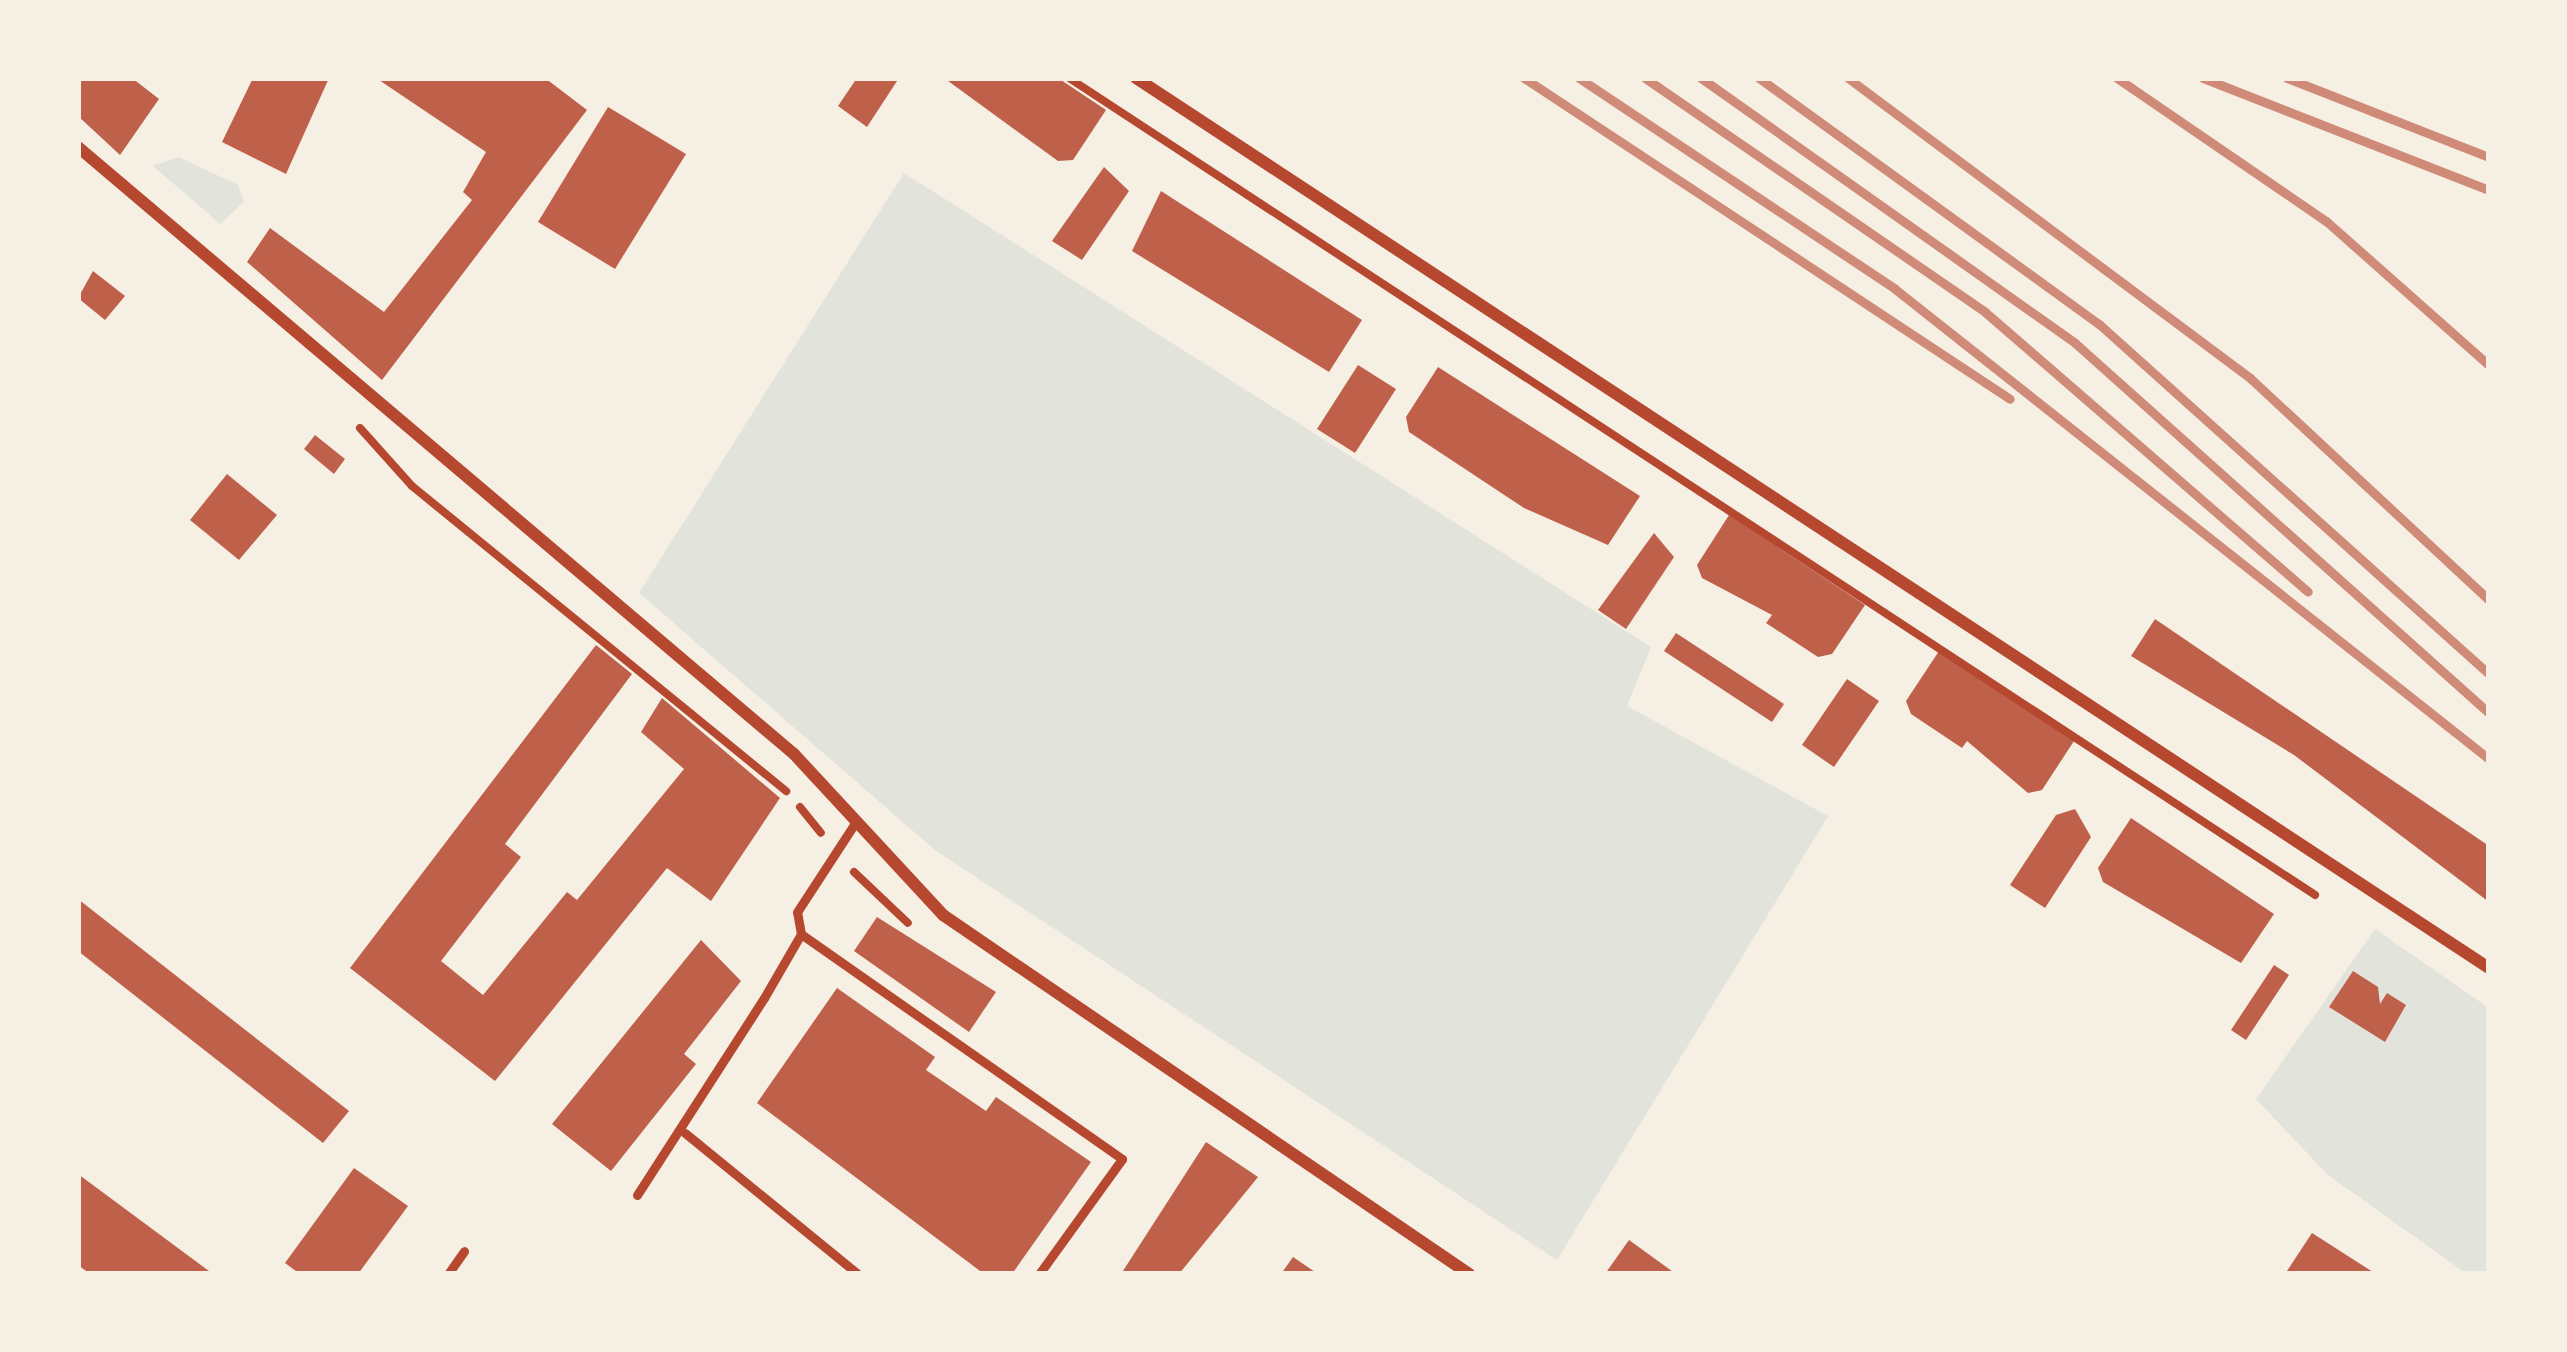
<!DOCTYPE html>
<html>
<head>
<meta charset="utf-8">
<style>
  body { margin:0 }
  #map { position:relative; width:2567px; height:1352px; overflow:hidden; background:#f6efe4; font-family:"Sofia Sans Condensed",sans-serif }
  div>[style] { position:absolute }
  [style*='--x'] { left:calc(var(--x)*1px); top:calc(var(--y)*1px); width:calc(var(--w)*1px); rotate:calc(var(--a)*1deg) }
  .green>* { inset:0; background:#e2e4dc }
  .building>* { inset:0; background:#bf614a }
  .path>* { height:8px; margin:-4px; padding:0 4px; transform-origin:4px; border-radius:4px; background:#b5482f }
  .service>* { height:9px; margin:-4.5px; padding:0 4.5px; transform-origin:4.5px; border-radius:4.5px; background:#b5482f }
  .minor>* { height:12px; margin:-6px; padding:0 6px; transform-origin:6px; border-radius:6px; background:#b5482f }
  .rail>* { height:9px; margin:-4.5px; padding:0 4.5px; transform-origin:4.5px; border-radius:4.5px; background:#cf8b77 }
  span { translate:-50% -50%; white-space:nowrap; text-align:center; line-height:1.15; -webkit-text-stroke:9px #f6efe4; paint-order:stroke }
  .frame { position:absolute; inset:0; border:81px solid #f6efe4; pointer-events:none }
</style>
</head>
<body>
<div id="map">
  <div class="green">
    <i style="clip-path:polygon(179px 157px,238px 185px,244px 202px,220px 224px,153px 166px)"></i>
    <i style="clip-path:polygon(904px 173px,1651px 647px,1627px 706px,1828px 816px,1557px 1260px,935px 850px,639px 593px)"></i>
    <i style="clip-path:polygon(2375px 929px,2489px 1008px,2489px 1274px,2467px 1274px,2328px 1175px,2256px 1099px)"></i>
  </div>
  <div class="building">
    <i style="clip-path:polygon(78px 78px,132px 78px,159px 99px,120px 155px,78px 116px)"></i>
    <i style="clip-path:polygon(253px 78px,329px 78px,286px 174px,222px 142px)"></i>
    <i style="clip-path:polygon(376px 78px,545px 78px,587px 110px,382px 380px,247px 262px,270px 228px,384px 312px,472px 200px,463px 192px,486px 152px)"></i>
    <i style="clip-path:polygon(857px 78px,899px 78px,867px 127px,838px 106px)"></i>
    <i style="clip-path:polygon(944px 78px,1058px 78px,1106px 110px,1073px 160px,1058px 161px)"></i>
    <i style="clip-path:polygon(608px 107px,686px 154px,615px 269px,538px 222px)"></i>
    <i style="clip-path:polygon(1104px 167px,1129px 191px,1082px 260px,1052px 241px)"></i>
    <i style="clip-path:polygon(1161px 191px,1362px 320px,1329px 372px,1132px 251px)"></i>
    <i style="clip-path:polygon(93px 271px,125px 296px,105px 320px,78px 298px)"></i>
    <i style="clip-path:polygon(1358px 365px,1396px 389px,1355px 453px,1317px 429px)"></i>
    <i style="clip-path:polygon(1438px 367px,1640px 496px,1608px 545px,1524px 508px,1409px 432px,1406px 417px)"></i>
    <i style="clip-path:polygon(315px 435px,345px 459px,334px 474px,304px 449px)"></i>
    <i style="clip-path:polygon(227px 474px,277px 515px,239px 560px,190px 520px)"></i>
    <i style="clip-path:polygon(1729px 515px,1865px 605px,1832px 654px,1818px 657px,1766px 623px,1772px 615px,1702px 578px,1697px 565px)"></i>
    <i style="clip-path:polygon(1654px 533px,1674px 557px,1626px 629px,1598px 610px)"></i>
    <i style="clip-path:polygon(2155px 619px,2489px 846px,2489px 902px,2294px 755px,2131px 656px)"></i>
    <i style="clip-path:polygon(1676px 633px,1784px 704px,1772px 722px,1664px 651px)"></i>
    <i style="clip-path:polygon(596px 645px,632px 674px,505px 844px,521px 857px,441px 961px,483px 995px,567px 892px,577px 900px,684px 769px,641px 732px,662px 698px,780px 798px,711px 901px,667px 868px,495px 1081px,350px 968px)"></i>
    <i style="clip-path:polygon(1939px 651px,2074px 741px,2042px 790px,2028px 793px,1967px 741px,1962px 748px,1911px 714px,1906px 701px)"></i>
    <i style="clip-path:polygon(1847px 679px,1879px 701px,1834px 767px,1802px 745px)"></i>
    <i style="clip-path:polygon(2075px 809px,2091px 837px,2045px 908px,2010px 885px,2056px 815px)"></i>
    <i style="clip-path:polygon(2131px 818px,2274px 914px,2241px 963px,2103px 882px,2098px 868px)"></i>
    <i style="clip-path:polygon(78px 899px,349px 1111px,323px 1143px,78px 951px)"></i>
    <i style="clip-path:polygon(877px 917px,996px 992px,969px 1032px,854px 951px)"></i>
    <i style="clip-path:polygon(701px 940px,741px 981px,684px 1054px,696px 1064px,611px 1171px,552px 1124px)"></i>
    <i style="clip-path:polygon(2274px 965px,2289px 975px,2246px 1040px,2231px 1030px)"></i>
    <i style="clip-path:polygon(2353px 971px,2378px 987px,2380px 1004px,2387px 993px,2406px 1005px,2385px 1042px,2329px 1007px)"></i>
    <i style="clip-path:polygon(837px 988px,935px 1057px,926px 1070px,986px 1111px,996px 1097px,1091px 1162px,1012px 1274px,984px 1274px,757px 1103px)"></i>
    <i style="clip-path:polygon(1206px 1142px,1258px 1177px,1179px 1274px,1121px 1274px)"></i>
    <i style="clip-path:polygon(354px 1168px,408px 1206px,358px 1274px,300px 1274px,285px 1263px)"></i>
    <i style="clip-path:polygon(78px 1174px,213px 1274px,90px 1274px,78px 1265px)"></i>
    <i style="clip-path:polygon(2312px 1233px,2376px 1274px,2285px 1274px)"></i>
    <i style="clip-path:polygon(1629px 1240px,1676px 1274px,1605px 1274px)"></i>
    <i style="clip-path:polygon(1293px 1257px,1318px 1274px,1281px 1274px)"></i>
  </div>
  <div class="path">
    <i style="--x:1069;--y:78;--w:1490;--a:33.25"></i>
    <i style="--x:360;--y:428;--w:78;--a:48.1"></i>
    <i style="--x:412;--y:486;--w:483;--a:39.2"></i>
    <i style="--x:800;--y:807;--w:33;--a:51"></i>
    <i style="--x:854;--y:872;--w:74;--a:43.4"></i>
  </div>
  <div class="service">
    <i style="--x:801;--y:934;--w:392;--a:35"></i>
    <i style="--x:1122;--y:1159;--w:142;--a:125.8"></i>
    <i style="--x:685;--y:1133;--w:223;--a:39.2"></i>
    <i style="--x:637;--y:1195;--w:234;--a:-57.2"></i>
    <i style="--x:764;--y:998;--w:74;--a:-60"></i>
    <i style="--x:801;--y:934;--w:22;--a:-100"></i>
    <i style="--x:797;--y:912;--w:106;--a:-56.9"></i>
    <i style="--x:448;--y:1274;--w:28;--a:-55"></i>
  </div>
  <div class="minor">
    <i style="--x:1136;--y:78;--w:1619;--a:33.34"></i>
    <i style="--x:78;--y:147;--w:939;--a:40.29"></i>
    <i style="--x:794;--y:754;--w:219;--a:47.2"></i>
    <i style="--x:943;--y:915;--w:637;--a:34.31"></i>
  </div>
  <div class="rail">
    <i style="--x:1524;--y:78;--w:582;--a:33.44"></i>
    <i style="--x:1579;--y:78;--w:380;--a:33.7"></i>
    <i style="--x:1895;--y:289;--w:757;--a:38.35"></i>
    <i style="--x:1645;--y:78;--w:413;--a:34.5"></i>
    <i style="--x:1985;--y:312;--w:427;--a:40.9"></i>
    <i style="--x:1701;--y:78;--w:458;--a:35.3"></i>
    <i style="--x:2075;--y:343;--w:555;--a:41.79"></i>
    <i style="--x:1759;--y:78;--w:420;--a:35.9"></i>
    <i style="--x:2099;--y:324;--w:524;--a:41.91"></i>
    <i style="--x:1848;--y:78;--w:502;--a:36.73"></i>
    <i style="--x:2250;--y:378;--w:326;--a:42.9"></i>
    <i style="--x:2117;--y:78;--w:253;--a:34.4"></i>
    <i style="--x:2326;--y:221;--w:217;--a:41.5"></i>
    <i style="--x:2203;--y:78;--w:307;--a:21.4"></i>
    <i style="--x:2287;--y:78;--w:217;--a:21.4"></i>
  </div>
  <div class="frame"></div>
</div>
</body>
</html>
